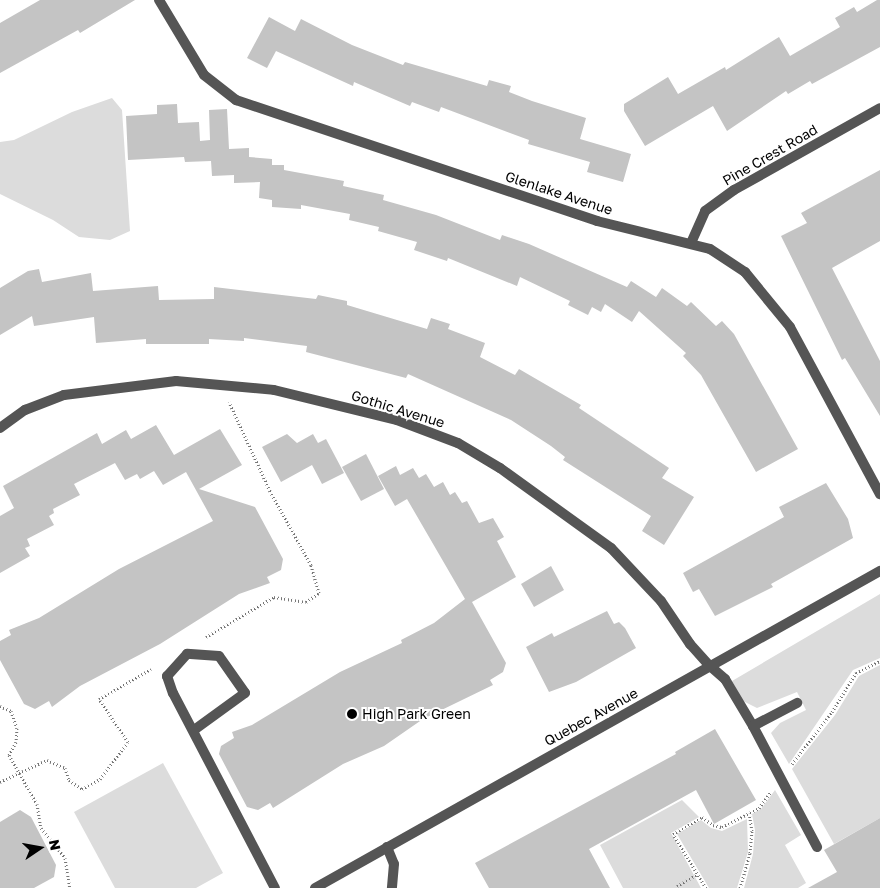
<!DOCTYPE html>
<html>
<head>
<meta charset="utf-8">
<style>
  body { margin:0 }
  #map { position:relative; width:880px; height:888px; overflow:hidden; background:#fff; font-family:"Golos Text",sans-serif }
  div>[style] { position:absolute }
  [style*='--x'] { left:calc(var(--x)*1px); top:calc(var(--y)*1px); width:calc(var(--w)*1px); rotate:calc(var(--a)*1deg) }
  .green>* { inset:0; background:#dcdcdc }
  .building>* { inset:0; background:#c4c4c4 }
  .path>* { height:3px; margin-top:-1.5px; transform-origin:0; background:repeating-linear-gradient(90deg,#777 0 1px,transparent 0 3.5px) }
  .lane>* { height:10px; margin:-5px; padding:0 5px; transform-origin:5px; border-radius:5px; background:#555 }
  .street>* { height:10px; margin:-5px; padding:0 5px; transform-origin:5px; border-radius:5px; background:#555 }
  .dots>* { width:14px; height:14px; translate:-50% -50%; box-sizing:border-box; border:2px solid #fff; border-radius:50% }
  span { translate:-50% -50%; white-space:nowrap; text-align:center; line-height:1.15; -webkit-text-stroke:4px #fff; paint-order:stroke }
  .street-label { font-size:14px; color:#000 }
  .poi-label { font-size:14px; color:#000 }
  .left { translate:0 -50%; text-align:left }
  .north { position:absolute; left:15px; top:823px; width:50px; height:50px; -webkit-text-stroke:4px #fff; paint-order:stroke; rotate:78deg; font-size:14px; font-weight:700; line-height:20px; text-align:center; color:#000 }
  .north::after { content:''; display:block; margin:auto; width:18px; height:22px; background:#000; clip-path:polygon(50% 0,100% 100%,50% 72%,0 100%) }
</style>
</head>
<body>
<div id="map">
  <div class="green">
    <i style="clip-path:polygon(112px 98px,122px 110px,130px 231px,110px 240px,79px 237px,53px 220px,0 194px,0 142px,14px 140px,72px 112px)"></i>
    <i style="clip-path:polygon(880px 594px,880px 658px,853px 670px,789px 764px,771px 733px,780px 723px,806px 710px,797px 692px,757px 708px,743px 701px,732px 681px)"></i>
    <i style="clip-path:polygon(880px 665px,880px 818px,834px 844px,792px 769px,835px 715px,859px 676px)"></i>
    <i style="clip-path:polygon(163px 763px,223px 873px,196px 888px,115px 888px,74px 812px)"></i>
    <i style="clip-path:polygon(775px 790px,801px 835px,785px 845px,806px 883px,798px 888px,744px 888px,753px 854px,755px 830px,752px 814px,761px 809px)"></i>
    <i style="clip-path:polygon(682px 800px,699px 817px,671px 833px,701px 888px,623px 888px,600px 845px)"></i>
    <i style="clip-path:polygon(747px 819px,748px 852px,737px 888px,709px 888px,677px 834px,701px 820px,711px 828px,722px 831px)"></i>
  </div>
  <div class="building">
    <i style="clip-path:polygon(40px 0,135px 0,80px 33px,78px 30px,0 73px,0 23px)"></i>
    <i style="clip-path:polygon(877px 0,880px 0,880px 47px,812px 84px,810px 81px,788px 94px,786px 91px,727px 131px,713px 106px,645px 146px,624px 111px,624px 104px,668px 77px,678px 94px,725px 67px,726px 70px,779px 37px,790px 56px,840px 27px,835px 18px,854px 7px,857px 12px)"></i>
    <i style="clip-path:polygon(269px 17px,295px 31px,301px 19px,352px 45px,403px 65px,405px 62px,487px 86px,489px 80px,511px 86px,509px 92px,532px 101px,586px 118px,580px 139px,631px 154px,623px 182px,587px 172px,590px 162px,528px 144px,529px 140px,441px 107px,439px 112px,412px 102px,410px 106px,354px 82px,353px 86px,276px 51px,267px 68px,247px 58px)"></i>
    <i style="clip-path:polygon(177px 104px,178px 123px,199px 122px,200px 141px,210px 140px,209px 110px,227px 109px,229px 149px,249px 148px,249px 157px,272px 159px,272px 165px,284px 165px,284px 170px,344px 181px,343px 186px,384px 195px,383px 200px,436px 215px,500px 240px,502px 235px,529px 244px,627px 287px,631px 281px,656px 297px,662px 288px,687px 306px,691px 302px,716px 326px,722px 321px,734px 334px,798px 449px,756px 472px,701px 375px,683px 356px,686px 353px,639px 311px,632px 322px,605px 304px,601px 312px,592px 307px,588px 315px,568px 305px,570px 301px,520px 277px,517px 286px,448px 258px,447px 261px,414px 250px,417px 242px,378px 231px,379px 227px,349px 220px,350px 214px,301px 205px,301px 209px,272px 207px,272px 200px,259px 198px,260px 182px,234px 183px,234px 175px,212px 176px,211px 161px,185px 162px,184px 157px,128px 160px,126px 116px,157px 114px,157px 105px)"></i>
    <i style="clip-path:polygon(880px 170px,880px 241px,832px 268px,880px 361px,880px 416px,845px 358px,842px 360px,781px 236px,807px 223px,801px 213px)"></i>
    <i style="clip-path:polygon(39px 269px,42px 282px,91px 273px,93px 291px,158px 286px,159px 300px,214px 299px,214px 287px,316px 299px,318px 295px,347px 301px,347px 305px,427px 329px,431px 318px,450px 324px,448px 329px,485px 343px,480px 357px,515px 375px,519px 369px,581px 405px,579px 408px,669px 468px,662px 478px,694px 497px,664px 545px,642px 531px,651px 516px,563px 460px,565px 457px,551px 446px,511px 420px,408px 374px,406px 378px,306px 352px,307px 346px,244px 338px,244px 341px,209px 339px,209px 344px,146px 344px,146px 339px,96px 343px,94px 317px,34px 326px,32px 316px,0 335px,0 288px,28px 271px)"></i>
    <i style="clip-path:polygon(156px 425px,174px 455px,220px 429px,242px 465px,199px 489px,255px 507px,283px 559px,281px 570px,267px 577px,270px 583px,239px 594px,160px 644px,80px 686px,52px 707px,49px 701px,35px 709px,24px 704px,0 660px,0 641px,11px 635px,9px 630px,39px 618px,119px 569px,213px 521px,186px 472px,163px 485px,154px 471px,140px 479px,137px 474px,125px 480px,115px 463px,74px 484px,80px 495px,53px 509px,54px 513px,49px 516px,54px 525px,27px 539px,30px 546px,25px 548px,30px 556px,0 573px,0 516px,14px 508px,3px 486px,97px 433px,102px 444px,126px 430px,131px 439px)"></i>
    <i style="clip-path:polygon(287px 434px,297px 443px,313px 434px,318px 443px,326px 439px,344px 473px,322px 484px,312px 465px,281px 482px,262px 447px)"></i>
    <i style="clip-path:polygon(366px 454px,384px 489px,361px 501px,342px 467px)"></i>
    <i style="clip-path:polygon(396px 466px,400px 475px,413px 468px,419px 478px,426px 474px,434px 487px,443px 482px,450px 495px,455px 492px,462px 503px,467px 501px,479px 523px,493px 518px,504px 537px,497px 541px,516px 577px,472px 602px,506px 663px,503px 672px,490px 680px,493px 685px,423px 719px,384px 746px,343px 764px,273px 808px,270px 803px,258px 810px,247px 807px,219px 754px,221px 746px,234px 738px,232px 732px,252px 725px,340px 672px,402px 643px,401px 640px,434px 623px,465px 599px,407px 499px,395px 506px,378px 476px)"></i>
    <i style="clip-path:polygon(826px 483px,848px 519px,853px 538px,771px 584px,773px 587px,715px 616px,699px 589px,693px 592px,683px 573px,784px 517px,779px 507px)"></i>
    <i style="clip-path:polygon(551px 566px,564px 590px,534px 607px,521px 584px)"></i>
    <i style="clip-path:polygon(607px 611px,614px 624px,619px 622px,625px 628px,636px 648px,576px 682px,549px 692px,526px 647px,552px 633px,554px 637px)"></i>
    <i style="clip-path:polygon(715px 729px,756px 800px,714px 824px,696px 790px,589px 849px,610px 888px,489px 888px,475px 863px,676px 754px,675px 752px)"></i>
    <i style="clip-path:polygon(20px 810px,31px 817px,56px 865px,54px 877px,34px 888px,0 888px,0 822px)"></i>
    <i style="clip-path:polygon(880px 818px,880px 888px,808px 888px,837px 872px,824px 850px)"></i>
  </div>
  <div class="path">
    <i style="--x:206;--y:637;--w:79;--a:-30.5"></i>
    <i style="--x:274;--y:597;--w:32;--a:9"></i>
    <i style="--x:306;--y:602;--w:16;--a:-35"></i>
    <i style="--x:319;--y:593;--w:29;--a:-106"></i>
    <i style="--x:311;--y:565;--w:85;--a:-119"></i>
    <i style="--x:270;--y:491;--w:98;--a:-114.7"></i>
    <i style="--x:0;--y:706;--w:12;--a:24"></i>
    <i style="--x:11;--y:711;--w:18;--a:71"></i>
    <i style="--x:17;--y:728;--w:14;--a:94"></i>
    <i style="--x:16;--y:742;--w:15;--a:118"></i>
    <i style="--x:9;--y:755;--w:56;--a:60.3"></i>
    <i style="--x:37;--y:804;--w:24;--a:81"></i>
    <i style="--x:41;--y:828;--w:38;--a:51"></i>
    <i style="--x:65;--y:858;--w:30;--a:81"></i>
    <i style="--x:792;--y:764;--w:66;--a:-52.4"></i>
    <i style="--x:832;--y:712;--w:46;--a:-58.4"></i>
    <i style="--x:856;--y:673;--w:27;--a:-27"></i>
    <i style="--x:0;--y:782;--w:52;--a:-25.1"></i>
    <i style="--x:47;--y:760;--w:20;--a:24"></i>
    <i style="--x:65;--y:768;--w:13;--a:72"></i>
    <i style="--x:69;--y:780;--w:16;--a:35"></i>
    <i style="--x:82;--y:789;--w:21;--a:-29"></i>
    <i style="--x:100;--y:779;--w:46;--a:-52.9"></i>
    <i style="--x:128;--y:742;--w:52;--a:-124"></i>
    <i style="--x:99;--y:699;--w:60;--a:-30"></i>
    <i style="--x:677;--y:886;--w:24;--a:-30"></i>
    <i style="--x:706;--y:888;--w:63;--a:-121.4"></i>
    <i style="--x:673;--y:834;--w:34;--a:-30"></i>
    <i style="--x:702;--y:817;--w:14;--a:36"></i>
    <i style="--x:713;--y:825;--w:9;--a:13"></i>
    <i style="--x:722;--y:827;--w:42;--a:-27.2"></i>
    <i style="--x:759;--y:808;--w:19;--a:-54"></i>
    <i style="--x:740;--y:888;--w:36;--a:-74"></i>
    <i style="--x:750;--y:853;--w:22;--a:-85"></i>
    <i style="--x:752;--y:831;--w:18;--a:-99"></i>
  </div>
  <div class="lane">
    <i style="--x:710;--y:666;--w:20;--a:41"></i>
    <i style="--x:725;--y:679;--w:55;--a:59.2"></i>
    <i style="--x:753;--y:726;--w:137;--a:62.1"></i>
    <i style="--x:753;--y:726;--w:50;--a:-27.6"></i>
    <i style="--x:194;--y:730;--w:63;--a:-36"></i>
    <i style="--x:245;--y:693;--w:45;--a:-125.1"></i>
    <i style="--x:219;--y:656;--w:32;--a:-176"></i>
    <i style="--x:187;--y:654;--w:30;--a:132"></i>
    <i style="--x:167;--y:676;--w:18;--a:71"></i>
    <i style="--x:173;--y:693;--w:220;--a:62.4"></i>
    <i style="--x:387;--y:847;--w:18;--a:68"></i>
    <i style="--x:394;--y:864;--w:24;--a:95"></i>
  </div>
  <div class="street">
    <i style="--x:159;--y:0;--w:87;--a:59"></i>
    <i style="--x:204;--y:75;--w:41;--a:38"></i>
    <i style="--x:236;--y:100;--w:381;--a:18.5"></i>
    <i style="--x:597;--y:221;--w:116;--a:13.9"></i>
    <i style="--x:710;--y:249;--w:42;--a:33.3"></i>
    <i style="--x:745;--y:272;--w:71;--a:50.7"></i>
    <i style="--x:790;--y:327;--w:190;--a:61.7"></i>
    <i style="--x:691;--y:243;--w:35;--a:-66"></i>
    <i style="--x:705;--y:211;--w:36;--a:-36"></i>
    <i style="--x:734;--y:190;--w:167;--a:-29.3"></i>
    <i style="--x:0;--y:428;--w:31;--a:-36"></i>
    <i style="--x:25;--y:410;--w:42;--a:-21"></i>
    <i style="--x:64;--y:395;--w:113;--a:-7.1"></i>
    <i style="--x:176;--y:381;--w:98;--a:5.2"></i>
    <i style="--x:274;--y:390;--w:127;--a:13.7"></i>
    <i style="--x:397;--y:420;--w:65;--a:20.7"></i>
    <i style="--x:458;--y:443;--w:49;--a:30.8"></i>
    <i style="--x:500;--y:468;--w:137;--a:35.8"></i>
    <i style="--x:611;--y:548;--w:73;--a:46.7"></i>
    <i style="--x:661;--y:601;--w:52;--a:56"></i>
    <i style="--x:690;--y:644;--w:30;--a:48"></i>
    <i style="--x:315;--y:888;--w:648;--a:-29.3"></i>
  </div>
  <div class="dots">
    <i style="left:352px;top:714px;background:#000"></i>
  </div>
  <div class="street-label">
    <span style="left:770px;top:155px;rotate:-30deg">Pine Crest Road</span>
    <span style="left:559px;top:193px;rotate:18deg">Glenlake Avenue</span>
    <span style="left:398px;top:409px;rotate:17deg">Gothic Avenue</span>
    <span style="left:591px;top:717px;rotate:-29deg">Quebec Avenue</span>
  </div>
  <div class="poi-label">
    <span class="left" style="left:362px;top:714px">High Park Green</span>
  </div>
  <div class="north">N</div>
</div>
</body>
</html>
